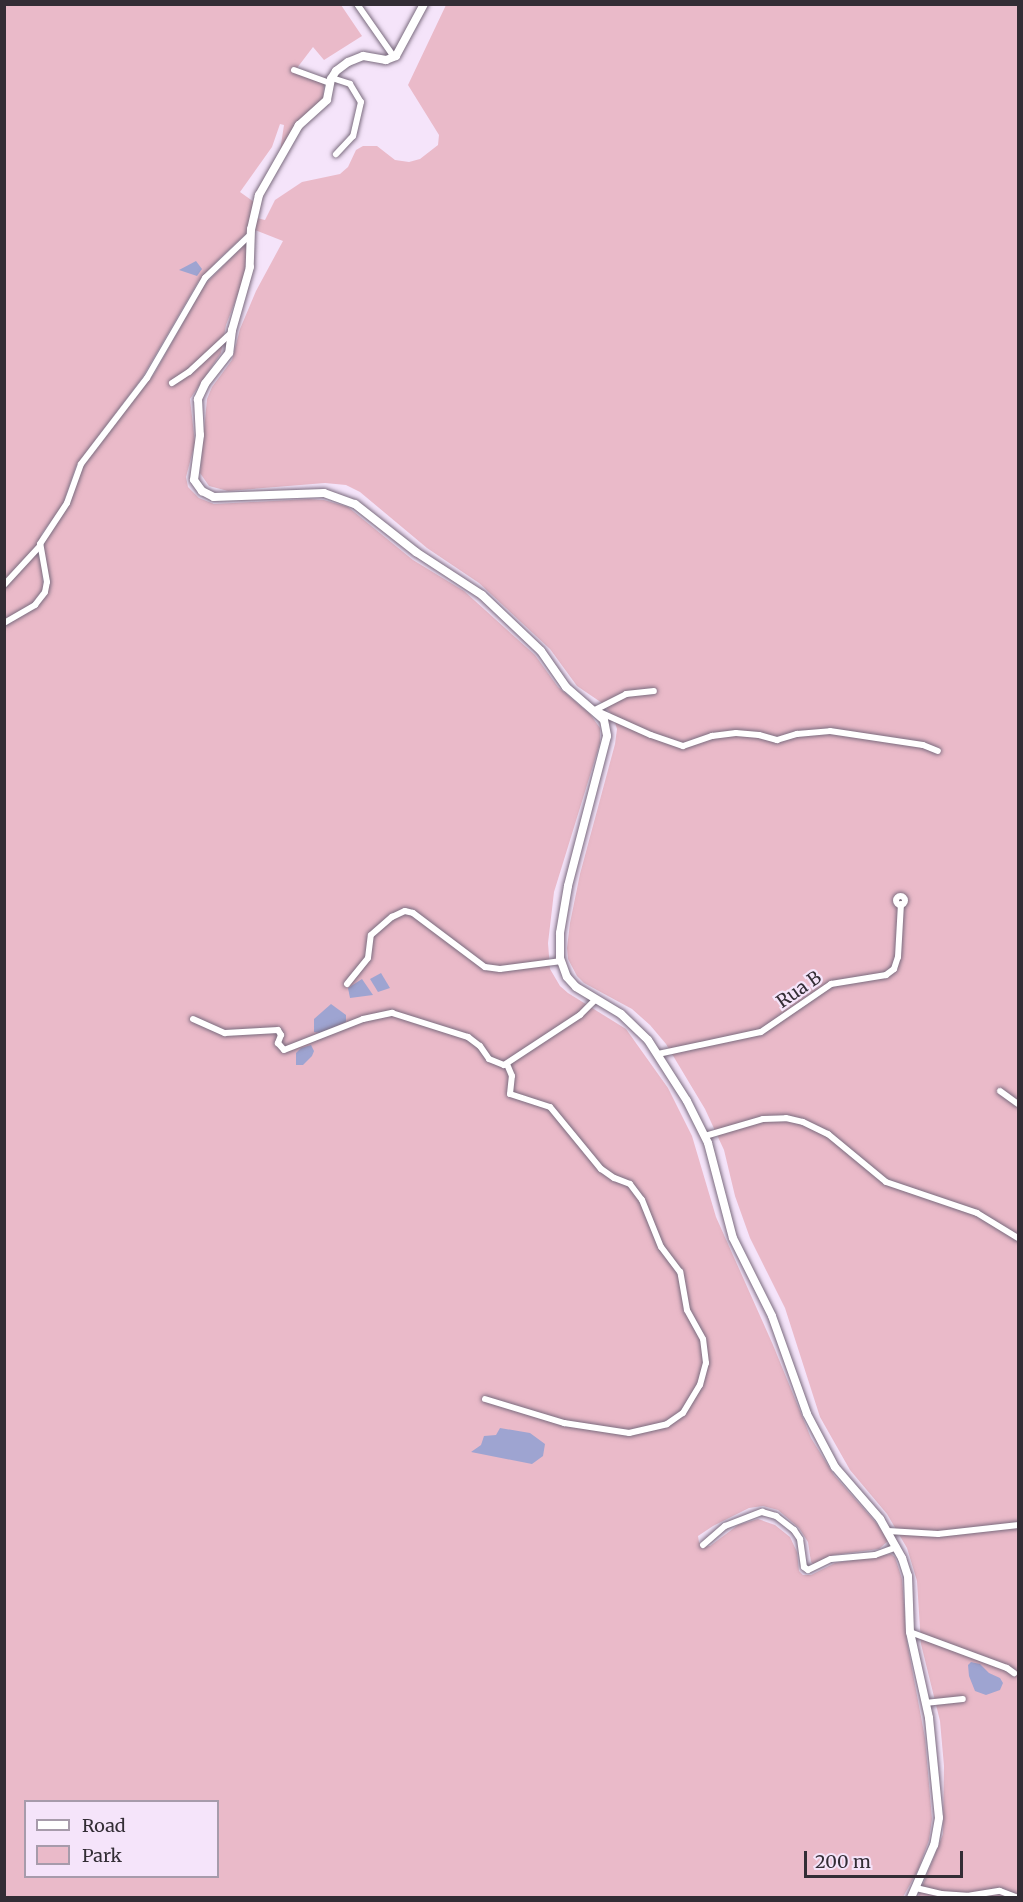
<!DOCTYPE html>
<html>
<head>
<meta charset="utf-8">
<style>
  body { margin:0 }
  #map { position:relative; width:1023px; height:1902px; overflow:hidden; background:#f5e4fa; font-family:Merriweather,serif }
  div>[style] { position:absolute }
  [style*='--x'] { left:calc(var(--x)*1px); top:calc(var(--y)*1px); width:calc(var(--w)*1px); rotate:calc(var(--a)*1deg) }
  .green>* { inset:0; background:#eabac9 }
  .water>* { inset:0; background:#9ea4d1 }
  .roads { filter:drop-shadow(0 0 2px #7a6b7e) drop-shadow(0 0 2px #7a6b7e) }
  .minor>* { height:6px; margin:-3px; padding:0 3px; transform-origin:3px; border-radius:3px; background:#fff }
  .minor>.ring { margin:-3px; padding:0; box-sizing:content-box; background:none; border:6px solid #fff; border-radius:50% }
  .tertiary>* { height:8px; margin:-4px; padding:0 4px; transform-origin:4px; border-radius:4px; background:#fff }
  span { translate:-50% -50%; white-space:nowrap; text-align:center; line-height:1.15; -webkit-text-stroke:4.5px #f5e4fa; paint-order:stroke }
  .street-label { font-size:18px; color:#332d35 }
  .frame { position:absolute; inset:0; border:6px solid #332d35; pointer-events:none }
  .legend { position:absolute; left:24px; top:1800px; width:195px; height:78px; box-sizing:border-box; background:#f5e4fa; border:2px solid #a79bab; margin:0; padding:8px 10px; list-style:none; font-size:18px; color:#332d35 }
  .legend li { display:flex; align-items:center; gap:12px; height:30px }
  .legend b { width:30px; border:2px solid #a79bab }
  .scale { position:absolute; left:804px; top:1851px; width:159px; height:27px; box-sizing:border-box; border:3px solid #332d35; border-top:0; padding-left:8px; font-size:18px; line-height:21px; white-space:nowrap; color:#332d35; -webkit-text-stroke:4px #f5e4fa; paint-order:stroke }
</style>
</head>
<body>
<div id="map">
  <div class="green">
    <i style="clip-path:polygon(5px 5px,341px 5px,362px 36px,324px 60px,313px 47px,294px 72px,324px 84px,323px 100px,299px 120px,279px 158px,284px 125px,280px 124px,272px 147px,240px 192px,254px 202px,246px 234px,220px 258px,198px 282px,142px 378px,76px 466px,62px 507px,42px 533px,37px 546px,5px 583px)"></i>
    <i style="clip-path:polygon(446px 5px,1018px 5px,1018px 1897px,918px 1897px,943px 1834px,944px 1766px,940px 1721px,921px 1644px,917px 1581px,907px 1548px,887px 1514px,850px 1470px,820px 1417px,785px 1308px,750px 1238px,735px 1196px,724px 1150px,705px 1109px,666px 1044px,650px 1025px,632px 1009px,584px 983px,577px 976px,568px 959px,567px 948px,570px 923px,580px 874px,615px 744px,617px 729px,613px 716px,602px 703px,577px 686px,550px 649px,479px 583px,427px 548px,360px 492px,346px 485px,325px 483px,228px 491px,209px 486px,200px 473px,207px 399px,212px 387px,232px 360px,240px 329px,256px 291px,283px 241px,255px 230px,257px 218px,265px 220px,275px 200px,302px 182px,340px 174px,348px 167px,356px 150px,363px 146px,377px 146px,395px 160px,409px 162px,420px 159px,438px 145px,439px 135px,408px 85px)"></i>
    <i style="clip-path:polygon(evenodd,247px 242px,245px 276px,226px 325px,221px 353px,190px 399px,195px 443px,186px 477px,188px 487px,199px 498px,214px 504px,309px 499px,324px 500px,348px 507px,413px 560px,464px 591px,535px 655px,558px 687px,590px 714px,600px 728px,600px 743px,554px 892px,548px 943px,550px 969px,560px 986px,568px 993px,626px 1029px,668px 1088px,692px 1136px,716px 1217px,773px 1345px,811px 1438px,834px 1475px,878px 1525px,888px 1541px,879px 1549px,833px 1555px,813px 1564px,811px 1562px,808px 1542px,799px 1528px,778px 1510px,763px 1506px,749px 1508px,713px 1526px,698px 1536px,699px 1542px,702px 1547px,710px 1546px,738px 1525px,758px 1519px,775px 1525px,790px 1537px,797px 1552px,799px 1571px,803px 1575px,811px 1575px,835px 1563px,891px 1554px,895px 1557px,902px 1579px,907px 1642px,925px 1738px,932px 1819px,929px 1840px,918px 1870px,903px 1897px,5px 1898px,5px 626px,35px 607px,47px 595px,50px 583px,43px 545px,77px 476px,91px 453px,154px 374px,205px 284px,247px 242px,26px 1802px,218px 1802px,218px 1876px,26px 1876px,26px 1802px)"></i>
    <i style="clip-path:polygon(37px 551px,42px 568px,43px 589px,33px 603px,5px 620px,5px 588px)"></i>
  </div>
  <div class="water">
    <i style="clip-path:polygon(196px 261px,202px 269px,197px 276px,179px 270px)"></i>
    <i style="clip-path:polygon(381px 973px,390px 988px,378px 992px,370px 979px)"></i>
    <i style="clip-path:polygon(362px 979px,373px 995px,350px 998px,348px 988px)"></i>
    <i style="clip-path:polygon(331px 1004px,346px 1015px,346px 1022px,320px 1033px,314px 1032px,314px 1019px)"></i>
    <i style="clip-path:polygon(311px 1045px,314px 1051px,312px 1056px,303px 1065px,296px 1065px,296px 1053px,301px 1048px)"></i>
    <i style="clip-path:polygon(500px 1428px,530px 1433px,545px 1444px,543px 1456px,532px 1464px,471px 1452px,481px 1445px,484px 1436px,496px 1435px)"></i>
    <i style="clip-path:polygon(971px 1662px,980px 1664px,989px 1673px,1000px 1678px,1003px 1683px,1000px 1690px,986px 1695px,975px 1691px,969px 1676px,968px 1665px)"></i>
  </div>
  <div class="roads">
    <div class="minor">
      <i style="--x:357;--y:4;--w:65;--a:55.1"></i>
      <i style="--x:294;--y:70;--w:38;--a:20"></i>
      <i style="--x:332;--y:78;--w:19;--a:18"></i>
      <i style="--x:350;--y:84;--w:21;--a:59"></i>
      <i style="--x:361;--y:102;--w:35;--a:103"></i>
      <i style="--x:353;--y:136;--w:25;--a:133"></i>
      <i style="--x:172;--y:383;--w:20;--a:-33"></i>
      <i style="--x:189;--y:372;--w:57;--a:-42.9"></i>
      <i style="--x:4;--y:585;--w:53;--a:-47.3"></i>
      <i style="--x:4;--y:623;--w:36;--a:-30"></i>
      <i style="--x:35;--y:605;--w:16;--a:-52"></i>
      <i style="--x:45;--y:592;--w:10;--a:-79"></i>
      <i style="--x:47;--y:582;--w:39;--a:-100"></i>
      <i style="--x:40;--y:544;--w:49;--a:-56.6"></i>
      <i style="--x:67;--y:503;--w:41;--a:-70.3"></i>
      <i style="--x:81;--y:464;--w:108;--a:-52.5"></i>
      <i style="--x:147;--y:378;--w:116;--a:-59.9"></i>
      <i style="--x:205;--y:278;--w:62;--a:-43.7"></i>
      <i style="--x:595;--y:710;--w:61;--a:24.1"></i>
      <i style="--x:651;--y:735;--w:34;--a:19"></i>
      <i style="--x:683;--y:746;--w:31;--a:-19"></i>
      <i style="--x:712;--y:736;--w:24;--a:-7"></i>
      <i style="--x:736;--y:733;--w:23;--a:5"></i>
      <i style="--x:759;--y:735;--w:19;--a:16"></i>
      <i style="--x:777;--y:740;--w:21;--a:-17"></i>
      <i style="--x:797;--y:734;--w:33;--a:-5"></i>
      <i style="--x:830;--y:731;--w:94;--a:8.6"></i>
      <i style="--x:923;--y:745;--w:16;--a:22"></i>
      <i style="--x:595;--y:710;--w:35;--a:-27"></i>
      <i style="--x:626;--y:694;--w:28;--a:-6"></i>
      <i class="ring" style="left:895.5px;top:895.5px;width:3px;height:3px"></i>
      <i style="--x:347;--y:984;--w:33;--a:-51"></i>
      <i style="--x:368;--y:958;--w:23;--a:-83"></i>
      <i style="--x:371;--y:935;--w:28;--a:-41"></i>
      <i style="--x:392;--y:917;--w:14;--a:-25"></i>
      <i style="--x:405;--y:911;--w:8;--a:14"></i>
      <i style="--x:413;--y:913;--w:90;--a:36.9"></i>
      <i style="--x:485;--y:967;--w:15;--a:8"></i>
      <i style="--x:500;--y:969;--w:62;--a:-7.5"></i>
      <i style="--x:193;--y:1019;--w:35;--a:24"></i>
      <i style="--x:225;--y:1033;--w:53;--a:-3.2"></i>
      <i style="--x:278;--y:1030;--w:6;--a:59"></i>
      <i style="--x:281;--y:1035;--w:9;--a:111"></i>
      <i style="--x:278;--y:1043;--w:9;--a:49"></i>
      <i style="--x:284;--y:1050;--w:85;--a:-21.4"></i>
      <i style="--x:363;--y:1019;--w:30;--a:-12"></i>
      <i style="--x:392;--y:1013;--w:80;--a:17.5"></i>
      <i style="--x:468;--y:1037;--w:15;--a:37"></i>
      <i style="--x:480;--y:1046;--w:16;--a:55"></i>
      <i style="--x:489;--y:1059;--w:16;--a:22"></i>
      <i style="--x:504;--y:1065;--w:91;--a:-33.3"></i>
      <i style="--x:580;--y:1015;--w:21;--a:-45"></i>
      <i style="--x:658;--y:1054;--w:105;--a:-12.1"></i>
      <i style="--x:761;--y:1032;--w:85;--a:-34.4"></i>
      <i style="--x:831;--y:984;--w:56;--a:-9.3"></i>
      <i style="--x:886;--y:975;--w:10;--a:-37"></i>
      <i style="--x:894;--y:969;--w:13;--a:-72"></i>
      <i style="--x:898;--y:957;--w:53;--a:-86.8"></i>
      <i style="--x:1000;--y:1091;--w:22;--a:36"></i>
      <i style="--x:705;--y:1136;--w:60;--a:-16.3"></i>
      <i style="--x:763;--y:1119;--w:23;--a:-2"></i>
      <i style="--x:786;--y:1118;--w:17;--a:13"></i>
      <i style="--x:803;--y:1122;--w:28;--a:26"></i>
      <i style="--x:828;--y:1134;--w:75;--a:39.6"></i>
      <i style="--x:886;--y:1182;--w:96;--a:18.8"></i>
      <i style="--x:977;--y:1213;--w:48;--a:31.4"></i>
      <i style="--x:485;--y:1399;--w:83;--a:16.9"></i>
      <i style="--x:564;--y:1423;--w:66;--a:8.7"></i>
      <i style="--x:629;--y:1433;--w:39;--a:-13"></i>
      <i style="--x:667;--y:1424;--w:19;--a:-35"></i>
      <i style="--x:683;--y:1413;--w:33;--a:-59"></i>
      <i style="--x:700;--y:1385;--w:23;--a:-75"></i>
      <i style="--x:706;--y:1363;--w:24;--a:-97"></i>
      <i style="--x:703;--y:1339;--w:33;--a:-119"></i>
      <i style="--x:687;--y:1310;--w:39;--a:-100"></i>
      <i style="--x:680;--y:1272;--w:31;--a:-127"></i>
      <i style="--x:661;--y:1247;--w:51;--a:-112"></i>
      <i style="--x:642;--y:1200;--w:20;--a:-127"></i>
      <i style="--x:630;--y:1184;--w:17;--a:-159"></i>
      <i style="--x:614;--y:1178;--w:16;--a:-145"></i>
      <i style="--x:601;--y:1169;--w:80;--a:-129.4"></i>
      <i style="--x:550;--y:1107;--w:42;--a:-162"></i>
      <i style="--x:510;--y:1094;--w:18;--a:-84"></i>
      <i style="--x:512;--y:1076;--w:13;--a:-113"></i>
      <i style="--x:888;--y:1531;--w:50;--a:3.4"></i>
      <i style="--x:938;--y:1534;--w:81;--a:-6.4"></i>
      <i style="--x:703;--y:1545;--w:29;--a:-41"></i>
      <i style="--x:725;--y:1526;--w:40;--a:-21"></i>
      <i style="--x:762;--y:1512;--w:15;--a:16"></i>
      <i style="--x:776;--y:1516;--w:23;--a:38"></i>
      <i style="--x:794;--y:1530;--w:11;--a:56"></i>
      <i style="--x:800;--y:1539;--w:28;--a:82"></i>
      <i style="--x:804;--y:1567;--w:5;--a:37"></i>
      <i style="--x:808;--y:1570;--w:25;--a:-26"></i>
      <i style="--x:831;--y:1559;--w:44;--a:-5.2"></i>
      <i style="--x:875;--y:1555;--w:23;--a:-20"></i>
      <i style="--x:910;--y:1632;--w:103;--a:20.4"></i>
      <i style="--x:1007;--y:1668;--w:9;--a:36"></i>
      <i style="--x:925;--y:1703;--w:38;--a:-6"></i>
      <i style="--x:916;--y:1888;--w:26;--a:13"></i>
      <i style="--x:941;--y:1894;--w:26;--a:4"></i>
      <i style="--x:967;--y:1896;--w:33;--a:-9"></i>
      <i style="--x:1000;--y:1891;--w:19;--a:21"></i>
    </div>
    <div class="tertiary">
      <i style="--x:424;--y:4;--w:59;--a:118.3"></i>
      <i style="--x:396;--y:56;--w:11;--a:158"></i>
      <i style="--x:386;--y:60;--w:23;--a:-170"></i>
      <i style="--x:363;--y:56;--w:16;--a:158"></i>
      <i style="--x:348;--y:62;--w:15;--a:143"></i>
      <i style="--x:336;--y:71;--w:9;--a:122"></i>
      <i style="--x:331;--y:79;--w:21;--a:101"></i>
      <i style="--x:327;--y:100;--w:38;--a:138"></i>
      <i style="--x:299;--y:125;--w:81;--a:119.7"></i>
      <i style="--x:259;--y:195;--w:35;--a:103"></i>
      <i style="--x:251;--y:229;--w:38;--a:92"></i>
      <i style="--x:250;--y:267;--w:66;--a:105.9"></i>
      <i style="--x:232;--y:330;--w:23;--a:97"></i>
      <i style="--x:229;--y:353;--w:39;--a:128"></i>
      <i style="--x:205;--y:384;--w:17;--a:115"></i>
      <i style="--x:198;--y:399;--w:36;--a:87"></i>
      <i style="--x:200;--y:435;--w:45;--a:97.6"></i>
      <i style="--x:194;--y:480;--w:14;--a:54"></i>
      <i style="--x:202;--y:491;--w:13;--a:27"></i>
      <i style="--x:214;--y:497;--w:110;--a:-2.1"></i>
      <i style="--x:324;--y:493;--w:33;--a:20"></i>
      <i style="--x:355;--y:504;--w:78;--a:38.2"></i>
      <i style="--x:416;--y:552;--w:79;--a:33.1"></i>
      <i style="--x:482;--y:595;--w:81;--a:43.5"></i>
      <i style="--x:541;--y:651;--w:44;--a:55.2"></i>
      <i style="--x:566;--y:687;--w:50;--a:41"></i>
      <i style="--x:604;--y:720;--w:16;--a:79"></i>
      <i style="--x:607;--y:736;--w:155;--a:104.6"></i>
      <i style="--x:568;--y:886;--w:48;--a:99.7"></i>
      <i style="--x:560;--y:933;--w:25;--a:90"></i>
      <i style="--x:560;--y:958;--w:20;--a:70"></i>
      <i style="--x:567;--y:977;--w:13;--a:48"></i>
      <i style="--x:576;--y:987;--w:52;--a:31"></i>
      <i style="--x:621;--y:1014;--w:37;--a:44"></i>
      <i style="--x:648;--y:1040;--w:72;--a:57.4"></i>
      <i style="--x:687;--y:1101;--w:47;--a:63.4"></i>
      <i style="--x:708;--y:1143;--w:98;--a:75.3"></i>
      <i style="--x:733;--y:1238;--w:87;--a:63.4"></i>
      <i style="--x:772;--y:1316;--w:104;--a:70.3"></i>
      <i style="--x:807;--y:1414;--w:60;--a:62.2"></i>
      <i style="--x:835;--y:1467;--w:69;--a:49.1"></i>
      <i style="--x:880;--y:1519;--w:45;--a:60.6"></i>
      <i style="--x:902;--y:1558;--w:19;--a:72"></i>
      <i style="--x:908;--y:1576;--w:56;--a:88"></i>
      <i style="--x:910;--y:1632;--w:88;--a:77.5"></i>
      <i style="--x:929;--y:1718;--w:100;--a:84.3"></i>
      <i style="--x:939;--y:1818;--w:27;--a:100"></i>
      <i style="--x:934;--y:1845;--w:58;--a:113.5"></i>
    </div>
  </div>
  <div class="street-label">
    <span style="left:799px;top:990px;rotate:-35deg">Rua B</span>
  </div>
  <div class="frame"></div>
  <ul class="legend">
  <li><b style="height:8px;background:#fff"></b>Road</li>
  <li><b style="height:16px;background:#eabac9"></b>Park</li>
  </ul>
  <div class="scale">200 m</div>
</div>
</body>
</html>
